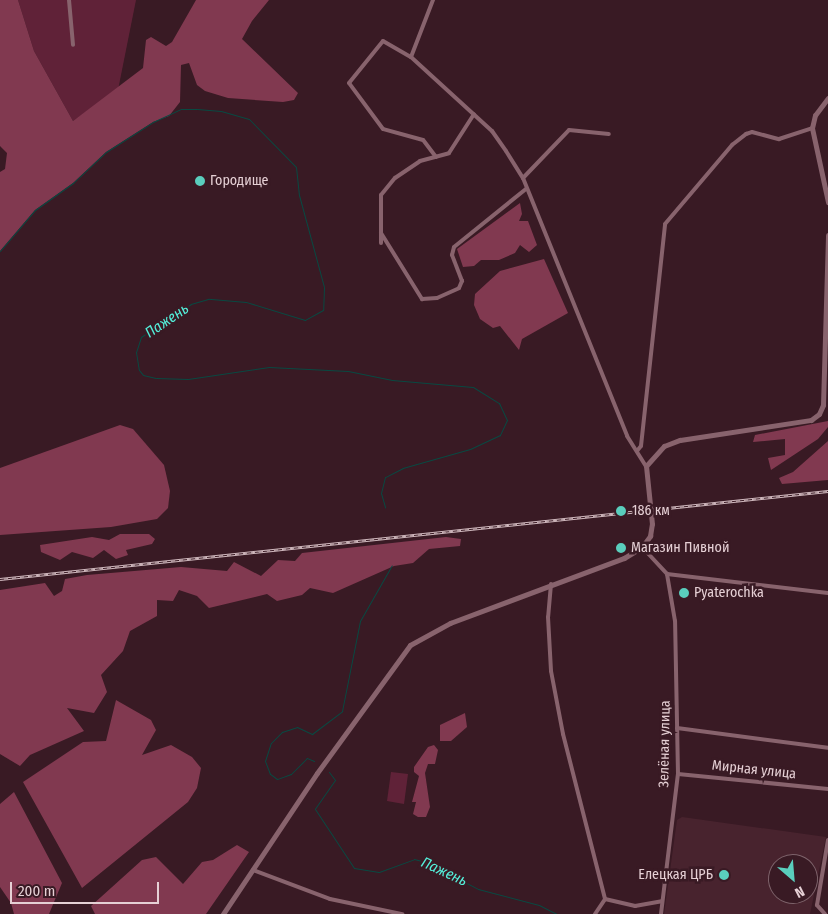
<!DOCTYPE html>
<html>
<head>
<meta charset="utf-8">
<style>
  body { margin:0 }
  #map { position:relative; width:828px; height:914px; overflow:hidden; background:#391a24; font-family:"Fira Sans Condensed",sans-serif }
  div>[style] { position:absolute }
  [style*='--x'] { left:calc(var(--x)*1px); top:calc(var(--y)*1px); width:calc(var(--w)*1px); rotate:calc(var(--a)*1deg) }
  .built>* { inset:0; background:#48232e }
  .green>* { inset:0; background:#602238 }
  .forest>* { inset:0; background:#813950 }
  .stream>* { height:1px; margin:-0.5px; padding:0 0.5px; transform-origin:0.5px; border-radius:0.5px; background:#094942 }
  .minor>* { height:4px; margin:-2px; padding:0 2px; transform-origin:2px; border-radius:2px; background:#88636d }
  .tertiary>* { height:5px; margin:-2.5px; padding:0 2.5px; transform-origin:2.5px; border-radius:2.5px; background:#88636d }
  .rail>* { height:3px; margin-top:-1.5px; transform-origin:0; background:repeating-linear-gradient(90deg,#391a24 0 4px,#d0b9be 0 8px); box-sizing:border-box; border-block:1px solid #d0b9be }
  .dots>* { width:14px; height:14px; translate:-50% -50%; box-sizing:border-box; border:2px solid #391a24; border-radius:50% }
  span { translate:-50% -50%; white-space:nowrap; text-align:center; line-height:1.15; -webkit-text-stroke:5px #391a24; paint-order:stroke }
  .poi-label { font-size:14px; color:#e6d0d5 }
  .left { translate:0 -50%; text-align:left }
  .right { translate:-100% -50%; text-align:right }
  .street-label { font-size:14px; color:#e6d0d5 }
  .water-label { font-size:15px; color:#54efda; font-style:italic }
  .north { position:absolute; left:768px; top:854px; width:50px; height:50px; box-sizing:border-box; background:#391a24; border:1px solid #7e636b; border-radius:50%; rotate:153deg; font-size:14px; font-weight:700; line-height:20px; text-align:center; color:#e6d0d5 }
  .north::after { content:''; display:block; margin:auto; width:18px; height:22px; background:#5acebd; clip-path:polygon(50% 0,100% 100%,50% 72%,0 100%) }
  .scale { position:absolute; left:10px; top:882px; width:149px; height:22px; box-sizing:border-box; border:2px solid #e6d0d5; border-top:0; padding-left:6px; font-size:15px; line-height:18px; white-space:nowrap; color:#e6d0d5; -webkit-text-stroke:4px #391a24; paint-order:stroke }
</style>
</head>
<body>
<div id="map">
  <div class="built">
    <i style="clip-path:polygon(evenodd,682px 817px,826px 837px,810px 914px,664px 914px,677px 820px,682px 817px,778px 864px,808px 864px,808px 894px,778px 894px,778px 864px)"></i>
  </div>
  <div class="green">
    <i style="clip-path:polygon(18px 0,136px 0,118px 90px,73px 121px,34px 51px)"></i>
    <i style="clip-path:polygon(391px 772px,408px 774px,404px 804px,387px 801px)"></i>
  </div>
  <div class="forest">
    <i style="clip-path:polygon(0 0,18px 0,34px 51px,73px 121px,143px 68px,146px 40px,151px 37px,166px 46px,172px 42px,196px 0,269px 0,252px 21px,242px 39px,298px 93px,294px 100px,283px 102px,228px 98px,205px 91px,197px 85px,189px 63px,181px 65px,180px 102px,169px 116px,153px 122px,106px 152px,73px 183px,35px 210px,0 251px,0 172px,5px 169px,7px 153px,0 146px)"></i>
    <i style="clip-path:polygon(520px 203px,522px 214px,519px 221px,528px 221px,537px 245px,529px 252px,520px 245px,515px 253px,499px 260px,481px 260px,474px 266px,463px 267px,457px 249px)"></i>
    <i style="clip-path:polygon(544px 259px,568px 313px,522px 339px,519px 350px,500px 326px,493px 328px,480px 319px,474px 305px,475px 294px,500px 271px)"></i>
    <i style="clip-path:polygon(828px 421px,828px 427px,818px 439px,771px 470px,768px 458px,785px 455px,785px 439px,753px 442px,755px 435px)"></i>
    <i style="clip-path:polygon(120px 425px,133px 429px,164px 465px,170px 491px,168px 508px,157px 519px,111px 527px,0 535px,0 468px)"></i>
    <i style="clip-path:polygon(828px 441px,828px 480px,782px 484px,779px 478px,793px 472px)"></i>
    <i style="clip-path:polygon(120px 534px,149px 534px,155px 539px,152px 544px,126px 550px,128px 555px,116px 559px,104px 550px,93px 558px,72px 552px,60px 560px,41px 552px,40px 545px,92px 537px,109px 540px)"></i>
    <i style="clip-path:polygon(446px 537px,461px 539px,460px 546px,429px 549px,413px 563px,394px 566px,333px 593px,310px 588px,302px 595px,277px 601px,267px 594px,209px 608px,197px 596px,179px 590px,173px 601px,157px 600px,157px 616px,130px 631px,123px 651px,101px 675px,107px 692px,94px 713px,67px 708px,84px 731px,30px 755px,20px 766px,0 754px,0 590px,45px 583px,54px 596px,62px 591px,65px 579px,87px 575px,181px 567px,227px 571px,234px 562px,261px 576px,278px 560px,295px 561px,302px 553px)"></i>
    <i style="clip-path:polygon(116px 700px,151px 720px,156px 730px,142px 755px,171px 745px,192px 757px,201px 768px,197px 788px,188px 802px,82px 888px,23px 782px,83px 742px,106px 741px)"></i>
    <i style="clip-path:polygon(465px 713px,467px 727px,451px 741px,440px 741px,440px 725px)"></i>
    <i style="clip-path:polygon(434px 745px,438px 750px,435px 764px,428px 764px,425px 773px,430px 807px,426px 817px,418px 817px,413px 814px,416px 802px,412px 802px,419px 776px,414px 772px,414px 767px,428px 747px)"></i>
    <i style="clip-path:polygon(14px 792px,62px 883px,49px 914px,14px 914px,11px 903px,0 887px,0 804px)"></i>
    <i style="clip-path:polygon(237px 845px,249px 852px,206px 914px,95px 914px,91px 906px,142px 860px,156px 857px,183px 884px,202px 862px,213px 860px)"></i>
  </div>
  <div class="stream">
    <i style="--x:0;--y:251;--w:54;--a:-49.5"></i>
    <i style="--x:35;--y:210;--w:47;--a:-35.4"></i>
    <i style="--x:73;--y:183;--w:45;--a:-43.2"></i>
    <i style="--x:106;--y:152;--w:56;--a:-32.6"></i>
    <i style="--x:153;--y:122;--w:31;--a:-25"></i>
    <i style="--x:181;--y:109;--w:16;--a:0"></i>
    <i style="--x:197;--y:109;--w:24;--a:5"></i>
    <i style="--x:221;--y:111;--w:29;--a:16"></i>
    <i style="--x:249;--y:119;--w:67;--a:45.6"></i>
    <i style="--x:296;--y:167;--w:28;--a:84"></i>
    <i style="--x:299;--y:195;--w:95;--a:74.8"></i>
    <i style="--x:324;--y:287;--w:23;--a:92"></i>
    <i style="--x:323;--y:310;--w:21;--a:151"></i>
    <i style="--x:305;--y:320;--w:62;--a:-163"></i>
    <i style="--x:246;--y:302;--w:38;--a:-175"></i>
    <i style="--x:208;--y:299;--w:18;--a:164"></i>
    <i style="--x:191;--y:304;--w:60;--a:146.6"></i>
    <i style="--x:141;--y:337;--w:16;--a:108"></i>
    <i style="--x:136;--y:352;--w:18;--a:81"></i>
    <i style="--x:139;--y:370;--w:6;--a:51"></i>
    <i style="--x:143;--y:375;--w:13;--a:13"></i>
    <i style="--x:156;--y:378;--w:32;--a:2"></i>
    <i style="--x:188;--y:379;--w:82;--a:-8.4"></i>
    <i style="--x:269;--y:367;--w:79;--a:2.9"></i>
    <i style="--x:348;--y:371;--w:45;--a:11.6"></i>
    <i style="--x:392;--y:380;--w:81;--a:4.9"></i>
    <i style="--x:473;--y:387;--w:31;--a:32"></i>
    <i style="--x:499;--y:403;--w:19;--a:65"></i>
    <i style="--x:507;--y:420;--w:17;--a:115"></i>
    <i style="--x:500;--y:435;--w:33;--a:155"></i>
    <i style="--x:470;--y:449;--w:70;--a:164.2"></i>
    <i style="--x:403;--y:468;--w:20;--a:153"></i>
    <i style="--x:385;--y:477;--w:16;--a:104"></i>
    <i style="--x:381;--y:493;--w:15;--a:74"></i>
    <i style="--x:314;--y:761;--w:8;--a:-157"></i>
    <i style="--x:307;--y:758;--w:23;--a:135"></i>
    <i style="--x:291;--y:774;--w:15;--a:160"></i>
    <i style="--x:277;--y:779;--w:9;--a:-144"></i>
    <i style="--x:270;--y:774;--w:14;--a:-111"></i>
    <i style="--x:265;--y:761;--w:19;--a:-72"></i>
    <i style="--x:271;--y:743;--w:16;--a:-45"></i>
    <i style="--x:282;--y:732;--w:16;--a:-18"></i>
    <i style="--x:297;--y:727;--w:17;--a:25"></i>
    <i style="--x:312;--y:734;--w:38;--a:-37"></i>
    <i style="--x:342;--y:711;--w:92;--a:-78.7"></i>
    <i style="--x:360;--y:621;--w:64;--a:-60.3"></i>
    <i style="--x:329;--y:772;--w:10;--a:53"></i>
    <i style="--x:335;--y:780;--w:35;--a:125"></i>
    <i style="--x:315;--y:809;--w:71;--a:56.5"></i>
    <i style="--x:354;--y:868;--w:25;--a:9"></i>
    <i style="--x:379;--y:872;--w:37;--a:-20"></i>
    <i style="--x:414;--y:859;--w:12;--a:14"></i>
    <i style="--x:426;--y:862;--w:59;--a:27.4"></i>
    <i style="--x:478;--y:889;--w:63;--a:14.7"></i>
    <i style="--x:539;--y:905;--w:20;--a:27"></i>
  </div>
  <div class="minor">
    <i style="--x:69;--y:0;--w:45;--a:84.9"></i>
    <i style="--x:411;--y:57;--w:61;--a:-68.9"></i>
    <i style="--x:436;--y:157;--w:21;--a:-127"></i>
    <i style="--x:423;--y:140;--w:41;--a:-164.6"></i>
    <i style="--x:383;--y:129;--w:57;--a:-126.5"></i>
    <i style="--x:349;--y:83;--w:54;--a:-51"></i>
    <i style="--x:383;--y:41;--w:32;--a:30"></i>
    <i style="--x:411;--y:57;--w:110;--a:42.4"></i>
    <i style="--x:492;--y:131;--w:24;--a:55"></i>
    <i style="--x:506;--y:151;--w:32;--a:58"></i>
    <i style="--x:523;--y:178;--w:278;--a:68"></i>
    <i style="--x:627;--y:436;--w:36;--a:58"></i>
    <i style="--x:523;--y:178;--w:66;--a:-46.2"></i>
    <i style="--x:569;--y:130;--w:40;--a:5.7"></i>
    <i style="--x:381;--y:233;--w:78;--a:58.2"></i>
    <i style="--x:422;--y:299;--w:15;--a:-4"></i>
    <i style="--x:437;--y:298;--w:24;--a:-24"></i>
    <i style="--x:459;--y:288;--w:8;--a:-67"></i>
    <i style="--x:462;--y:281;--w:28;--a:-111"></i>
    <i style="--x:452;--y:255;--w:8;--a:-76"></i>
    <i style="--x:454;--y:247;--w:92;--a:-38.9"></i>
    <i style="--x:381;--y:243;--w:48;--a:-90"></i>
    <i style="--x:381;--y:195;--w:22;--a:-51"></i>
    <i style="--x:395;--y:178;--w:30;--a:-34"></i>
    <i style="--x:420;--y:161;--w:30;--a:-15"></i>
    <i style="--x:449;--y:153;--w:46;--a:-57.3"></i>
    <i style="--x:637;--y:451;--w:6;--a:-51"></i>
    <i style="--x:641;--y:446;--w:223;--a:-83.8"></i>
    <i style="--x:665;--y:224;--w:104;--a:-49.7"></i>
    <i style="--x:732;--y:145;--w:18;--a:-38"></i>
    <i style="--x:746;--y:134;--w:6;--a:-18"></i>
    <i style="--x:752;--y:132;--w:28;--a:15"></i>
    <i style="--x:779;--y:139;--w:35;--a:-18"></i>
    <i style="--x:642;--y:547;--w:37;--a:47"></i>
    <i style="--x:667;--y:574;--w:162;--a:6.7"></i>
    <i style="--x:551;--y:584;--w:33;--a:95"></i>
    <i style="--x:548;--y:617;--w:54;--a:86.8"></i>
    <i style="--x:551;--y:671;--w:64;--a:79.2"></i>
    <i style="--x:563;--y:734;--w:170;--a:75.7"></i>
    <i style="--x:605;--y:899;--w:31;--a:13"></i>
    <i style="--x:635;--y:906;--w:27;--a:-10"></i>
    <i style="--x:677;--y:728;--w:152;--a:7.5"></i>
    <i style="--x:678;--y:774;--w:151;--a:5.7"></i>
    <i style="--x:253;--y:870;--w:82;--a:20.6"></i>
    <i style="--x:330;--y:899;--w:74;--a:11.8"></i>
    <i style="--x:595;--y:914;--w:18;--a:-56"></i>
    <i style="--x:661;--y:914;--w:141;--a:-83.1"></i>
    <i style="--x:678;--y:774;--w:153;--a:-91.1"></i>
    <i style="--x:675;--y:621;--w:48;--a:-99.7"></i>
    <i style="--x:825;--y:914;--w:12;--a:-132"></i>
    <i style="--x:817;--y:905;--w:66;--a:-80.4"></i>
  </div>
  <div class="tertiary">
    <i style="--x:828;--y:98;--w:21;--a:127"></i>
    <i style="--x:815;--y:115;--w:13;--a:103"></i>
    <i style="--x:812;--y:128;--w:76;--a:77.8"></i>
    <i style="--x:223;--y:914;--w:169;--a:-56.3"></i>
    <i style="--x:317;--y:773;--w:158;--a:-54"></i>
    <i style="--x:410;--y:645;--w:46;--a:-28.8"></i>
    <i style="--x:450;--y:623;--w:186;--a:-20.5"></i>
    <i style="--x:624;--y:558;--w:21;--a:-31"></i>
    <i style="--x:642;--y:547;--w:14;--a:-54"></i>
    <i style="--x:650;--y:536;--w:12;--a:-81"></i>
    <i style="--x:652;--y:524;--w:58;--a:-95.9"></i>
    <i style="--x:646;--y:466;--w:27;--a:-48"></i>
    <i style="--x:664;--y:446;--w:17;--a:-21"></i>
    <i style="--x:680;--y:440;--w:133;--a:-8.7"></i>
    <i style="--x:811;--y:420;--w:10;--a:-37"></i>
    <i style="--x:819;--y:414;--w:10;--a:-66"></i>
    <i style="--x:823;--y:405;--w:170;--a:-88.3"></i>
  </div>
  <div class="rail">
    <i style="--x:0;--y:579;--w:833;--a:-6.07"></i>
  </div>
  <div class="dots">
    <i style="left:200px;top:181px;background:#5acebd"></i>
    <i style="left:621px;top:511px;background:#5acebd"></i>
    <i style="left:621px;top:548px;background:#5acebd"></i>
    <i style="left:684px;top:593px;background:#5acebd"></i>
    <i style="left:724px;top:875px;background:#5acebd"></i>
  </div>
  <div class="poi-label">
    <span class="left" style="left:210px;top:181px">Городище</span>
    <span class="left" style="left:632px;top:511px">186 км</span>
    <span class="left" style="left:631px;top:548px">Магазин Пивной</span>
    <span class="left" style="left:694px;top:593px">Pyaterochka</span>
    <span class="right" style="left:713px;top:875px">Елецкая ЦРБ</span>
  </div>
  <div class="street-label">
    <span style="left:665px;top:744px;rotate:-89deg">Зелёная улица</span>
    <span style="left:754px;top:770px;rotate:6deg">Мирная улица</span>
  </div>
  <div class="water-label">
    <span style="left:167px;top:321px;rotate:-34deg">Пажень</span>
    <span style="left:444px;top:872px;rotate:25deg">Пажень</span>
  </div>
  <div class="north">N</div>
  <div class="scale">200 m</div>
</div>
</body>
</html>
